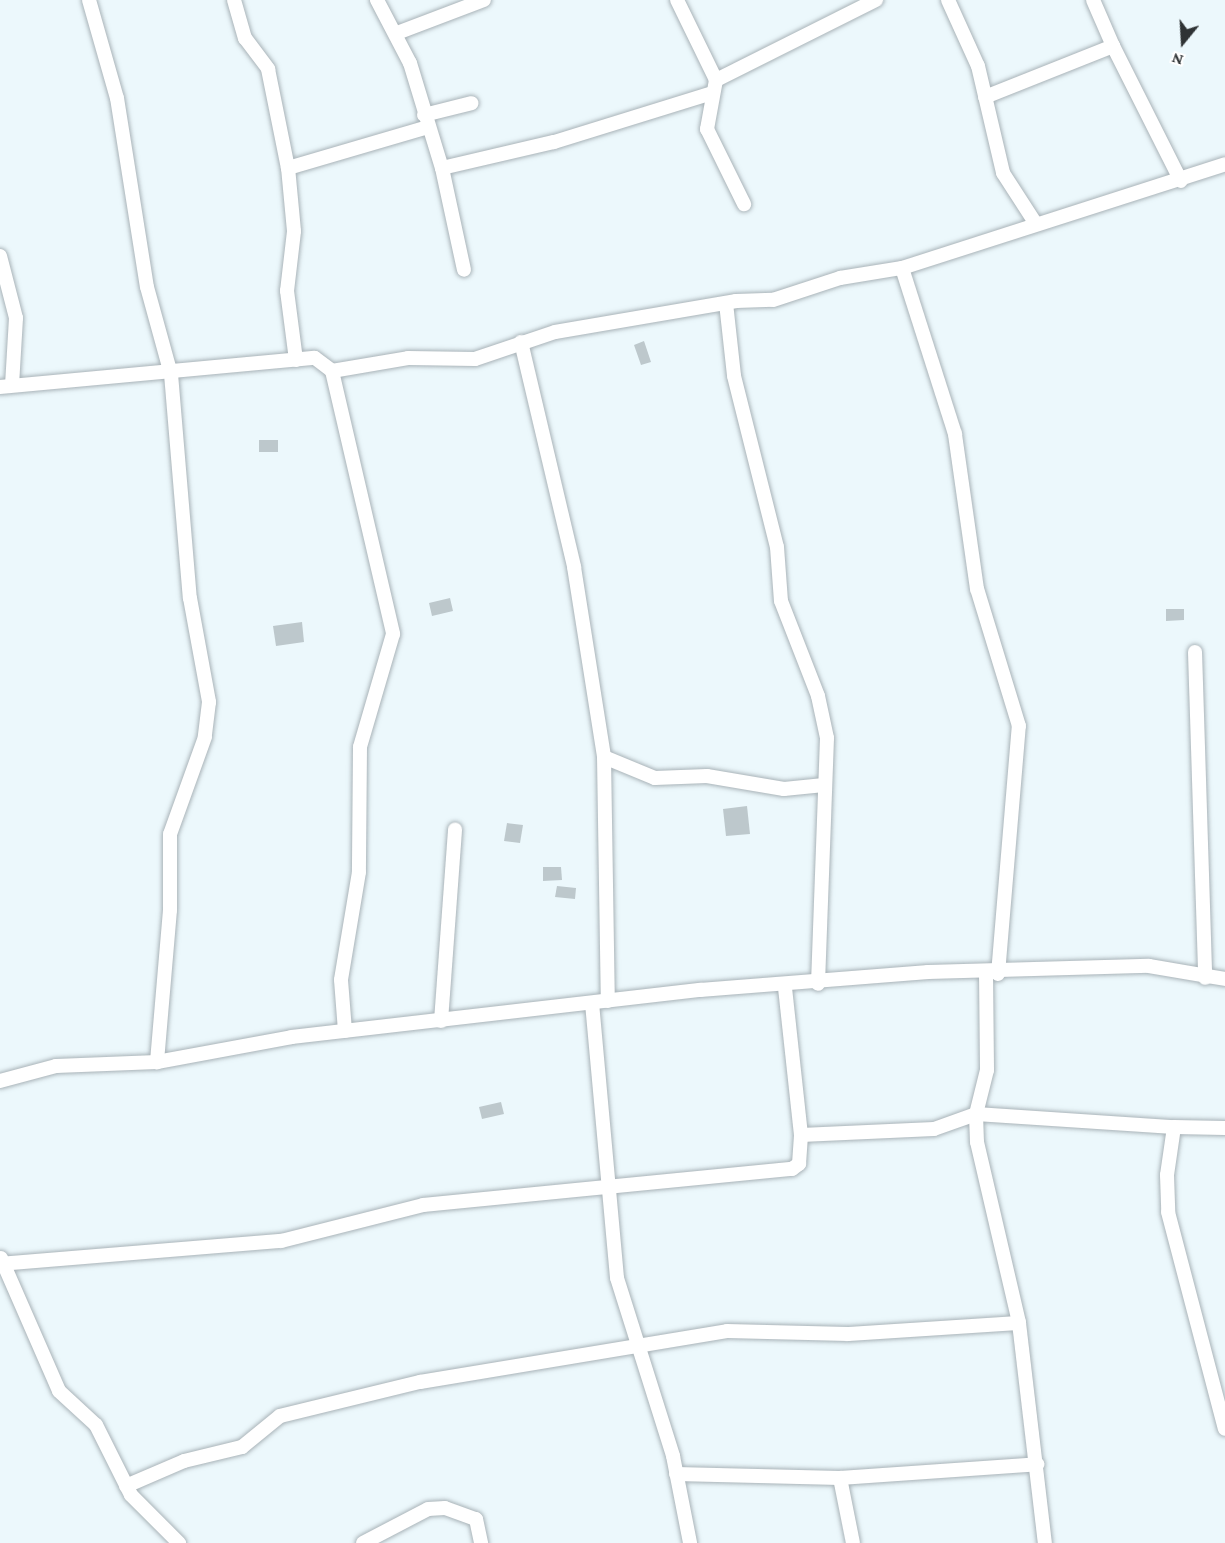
<!DOCTYPE html>
<html>
<head>
<meta charset="utf-8">
<style>
  body { margin:0 }
  #map { position:relative; width:1225px; height:1543px; overflow:hidden; background:#ecf8fc; font-family:"Crimson Pro",serif }
  div>[style] { position:absolute }
  [style*='--x'] { left:calc(var(--x)*1px); top:calc(var(--y)*1px); width:calc(var(--w)*1px); rotate:calc(var(--a)*1deg) }
  .building>* { inset:0; background:#bdc8cc }
  .roads { filter:drop-shadow(0 0 2px #a9b3b8) drop-shadow(0 0 2px #a9b3b8) }
  .minor>* { height:14px; margin:-7px; padding:0 7px; transform-origin:7px; border-radius:7px; background:#fff }
  span { translate:-50% -50%; white-space:nowrap; text-align:center; line-height:1.15; -webkit-text-stroke:4.5px #fff; paint-order:stroke }
  .north { position:absolute; left:1153px; top:12px; width:60px; height:60px; -webkit-text-stroke:4px #fff; paint-order:stroke; rotate:198deg; font-size:16px; font-weight:700; line-height:24px; text-align:center; color:#2f3335 }
  .north::after { content:''; display:block; margin:auto; width:21px; height:27px; background:#2f3335; clip-path:polygon(50% 0,100% 100%,50% 72%,0 100%) }
</style>
</head>
<body>
<div id="map">
  <div class="building">
    <i style="clip-path:polygon(644px 341px,651px 362px,641px 365px,634px 345px)"></i>
    <i style="clip-path:polygon(259px 440px,278px 440px,278px 452px,259px 452px)"></i>
    <i style="clip-path:polygon(450px 598px,453px 611px,432px 616px,429px 603px)"></i>
    <i style="clip-path:polygon(1166px 609px,1184px 609px,1184px 620px,1166px 621px)"></i>
    <i style="clip-path:polygon(302px 622px,304px 642px,276px 646px,273px 626px)"></i>
    <i style="clip-path:polygon(747px 806px,750px 834px,726px 836px,723px 809px)"></i>
    <i style="clip-path:polygon(507px 823px,523px 825px,520px 843px,504px 841px)"></i>
    <i style="clip-path:polygon(543px 867px,561px 867px,562px 880px,543px 881px)"></i>
    <i style="clip-path:polygon(557px 886px,576px 888px,575px 899px,555px 897px)"></i>
    <i style="clip-path:polygon(501px 1102px,504px 1114px,482px 1119px,479px 1107px)"></i>
  </div>
  <div class="roads">
    <div class="minor">
      <i style="--x:89;--y:0;--w:102;--a:74.1"></i>
      <i style="--x:117;--y:98;--w:191;--a:81"></i>
      <i style="--x:147;--y:287;--w:90;--a:74.6"></i>
      <i style="--x:171;--y:374;--w:225;--a:85.2"></i>
      <i style="--x:190;--y:598;--w:106;--a:79.6"></i>
      <i style="--x:209;--y:702;--w:35;--a:97"></i>
      <i style="--x:205;--y:737;--w:103;--a:109.8"></i>
      <i style="--x:170;--y:834;--w:76;--a:90"></i>
      <i style="--x:170;--y:910;--w:153;--a:94.9"></i>
      <i style="--x:234;--y:0;--w:40;--a:74"></i>
      <i style="--x:245;--y:38;--w:39;--a:53"></i>
      <i style="--x:268;--y:69;--w:101;--a:78.6"></i>
      <i style="--x:377;--y:0;--w:71;--a:62.4"></i>
      <i style="--x:410;--y:63;--w:110;--a:73.1"></i>
      <i style="--x:442;--y:168;--w:104;--a:77.8"></i>
      <i style="--x:677;--y:0;--w:89;--a:64"></i>
      <i style="--x:716;--y:80;--w:50;--a:100.4"></i>
      <i style="--x:707;--y:129;--w:84;--a:63.7"></i>
      <i style="--x:948;--y:0;--w:72;--a:65.6"></i>
      <i style="--x:978;--y:66;--w:110;--a:76.8"></i>
      <i style="--x:1003;--y:173;--w:61;--a:57.1"></i>
      <i style="--x:397;--y:33;--w:93;--a:-20.8"></i>
      <i style="--x:1113;--y:46;--w:151;--a:63.3"></i>
      <i style="--x:716;--y:80;--w:179;--a:-26.6"></i>
      <i style="--x:985;--y:97;--w:138;--a:-21.7"></i>
      <i style="--x:1113;--y:46;--w:50;--a:-113.5"></i>
      <i style="--x:424;--y:115;--w:49;--a:-14"></i>
      <i style="--x:442;--y:168;--w:115;--a:-13.1"></i>
      <i style="--x:554;--y:142;--w:165;--a:-17.2"></i>
      <i style="--x:0;--y:256;--w:64;--a:75.5"></i>
      <i style="--x:16;--y:318;--w:67;--a:93.4"></i>
      <i style="--x:726;--y:303;--w:73;--a:83.7"></i>
      <i style="--x:734;--y:376;--w:176;--a:75.9"></i>
      <i style="--x:777;--y:547;--w:54;--a:85.8"></i>
      <i style="--x:781;--y:601;--w:102;--a:68.7"></i>
      <i style="--x:818;--y:696;--w:43;--a:77.9"></i>
      <i style="--x:827;--y:738;--w:246;--a:92.1"></i>
      <i style="--x:521;--y:342;--w:231;--a:76.7"></i>
      <i style="--x:574;--y:567;--w:192;--a:81"></i>
      <i style="--x:604;--y:757;--w:244;--a:89.1"></i>
      <i style="--x:296;--y:360;--w:70;--a:-97.4"></i>
      <i style="--x:287;--y:291;--w:60;--a:-83.3"></i>
      <i style="--x:294;--y:231;--w:63;--a:-95.4"></i>
      <i style="--x:288;--y:168;--w:146;--a:-16.3"></i>
      <i style="--x:332;--y:371;--w:77;--a:-9.7"></i>
      <i style="--x:408;--y:358;--w:67;--a:0.9"></i>
      <i style="--x:475;--y:359;--w:84;--a:-18.6"></i>
      <i style="--x:555;--y:332;--w:184;--a:-9.7"></i>
      <i style="--x:736;--y:301;--w:37;--a:-2"></i>
      <i style="--x:773;--y:300;--w:71;--a:-18.2"></i>
      <i style="--x:840;--y:278;--w:63;--a:-9.2"></i>
      <i style="--x:0;--y:387;--w:316;--a:-5.3"></i>
      <i style="--x:315;--y:358;--w:21;--a:37"></i>
      <i style="--x:332;--y:371;--w:270;--a:76.9"></i>
      <i style="--x:393;--y:634;--w:118;--a:106.3"></i>
      <i style="--x:360;--y:747;--w:125;--a:90.5"></i>
      <i style="--x:359;--y:872;--w:109;--a:99.5"></i>
      <i style="--x:341;--y:980;--w:51;--a:85.5"></i>
      <i style="--x:1195;--y:652;--w:326;--a:88.2"></i>
      <i style="--x:604;--y:757;--w:55;--a:22.4"></i>
      <i style="--x:655;--y:778;--w:52;--a:-2.2"></i>
      <i style="--x:707;--y:776;--w:78;--a:9.6"></i>
      <i style="--x:784;--y:789;--w:40;--a:-5.7"></i>
      <i style="--x:986;--y:973;--w:97;--a:89.4"></i>
      <i style="--x:987;--y:1070;--w:45;--a:104"></i>
      <i style="--x:976;--y:1114;--w:28;--a:88"></i>
      <i style="--x:977;--y:1142;--w:186;--a:76.9"></i>
      <i style="--x:1019;--y:1323;--w:222;--a:83.3"></i>
      <i style="--x:998;--y:974;--w:249;--a:-85.2"></i>
      <i style="--x:1019;--y:726;--w:143;--a:-107"></i>
      <i style="--x:977;--y:589;--w:157;--a:-98.1"></i>
      <i style="--x:955;--y:434;--w:174;--a:-107.7"></i>
      <i style="--x:902;--y:268;--w:339;--a:-17.8"></i>
      <i style="--x:592;--y:1003;--w:276;--a:84.8"></i>
      <i style="--x:617;--y:1278;--w:187;--a:72.5"></i>
      <i style="--x:673;--y:1456;--w:89;--a:78.9"></i>
      <i style="--x:441;--y:1021;--w:192;--a:-85.8"></i>
      <i style="--x:0;--y:1081;--w:58;--a:-15"></i>
      <i style="--x:56;--y:1066;--w:101;--a:-2.3"></i>
      <i style="--x:157;--y:1062;--w:137;--a:-10.5"></i>
      <i style="--x:292;--y:1037;--w:411;--a:-6.6"></i>
      <i style="--x:700;--y:990;--w:229;--a:-4.5"></i>
      <i style="--x:928;--y:972;--w:221;--a:-1.6"></i>
      <i style="--x:1149;--y:966;--w:77;--a:9.7"></i>
      <i style="--x:1225;--y:1128;--w:51;--a:-178.9"></i>
      <i style="--x:1174;--y:1127;--w:49;--a:98.3"></i>
      <i style="--x:1167;--y:1175;--w:37;--a:88"></i>
      <i style="--x:1168;--y:1212;--w:224;--a:75.3"></i>
      <i style="--x:801;--y:1135;--w:133;--a:-2.6"></i>
      <i style="--x:934;--y:1129;--w:45;--a:-19.7"></i>
      <i style="--x:976;--y:1114;--w:198;--a:3.8"></i>
      <i style="--x:1;--y:1258;--w:145;--a:66.4"></i>
      <i style="--x:59;--y:1391;--w:50;--a:42.6"></i>
      <i style="--x:96;--y:1425;--w:78;--a:63.4"></i>
      <i style="--x:131;--y:1495;--w:68;--a:45"></i>
      <i style="--x:0;--y:1264;--w:282;--a:-4.7"></i>
      <i style="--x:281;--y:1241;--w:146;--a:-14.2"></i>
      <i style="--x:423;--y:1205;--w:371;--a:-5.6"></i>
      <i style="--x:792;--y:1169;--w:9;--a:-36"></i>
      <i style="--x:799;--y:1164;--w:29;--a:-86"></i>
      <i style="--x:801;--y:1135;--w:149;--a:-96.2"></i>
      <i style="--x:676;--y:1474;--w:164;--a:1.4"></i>
      <i style="--x:840;--y:1478;--w:198;--a:-4"></i>
      <i style="--x:840;--y:1478;--w:66;--a:78.7"></i>
      <i style="--x:126;--y:1486;--w:63;--a:-23.3"></i>
      <i style="--x:184;--y:1461;--w:60;--a:-13.6"></i>
      <i style="--x:242;--y:1447;--w:49;--a:-39.2"></i>
      <i style="--x:280;--y:1416;--w:144;--a:-13.7"></i>
      <i style="--x:420;--y:1382;--w:311;--a:-9.4"></i>
      <i style="--x:727;--y:1331;--w:121;--a:1.4"></i>
      <i style="--x:848;--y:1334;--w:171;--a:-3.7"></i>
      <i style="--x:363;--y:1543;--w:73;--a:-27.6"></i>
      <i style="--x:428;--y:1509;--w:17;--a:-3"></i>
      <i style="--x:445;--y:1508;--w:33;--a:20"></i>
      <i style="--x:476;--y:1519;--w:25;--a:78"></i>
    </div>
  </div>
  <div class="north">N</div>
</div>
</body>
</html>
